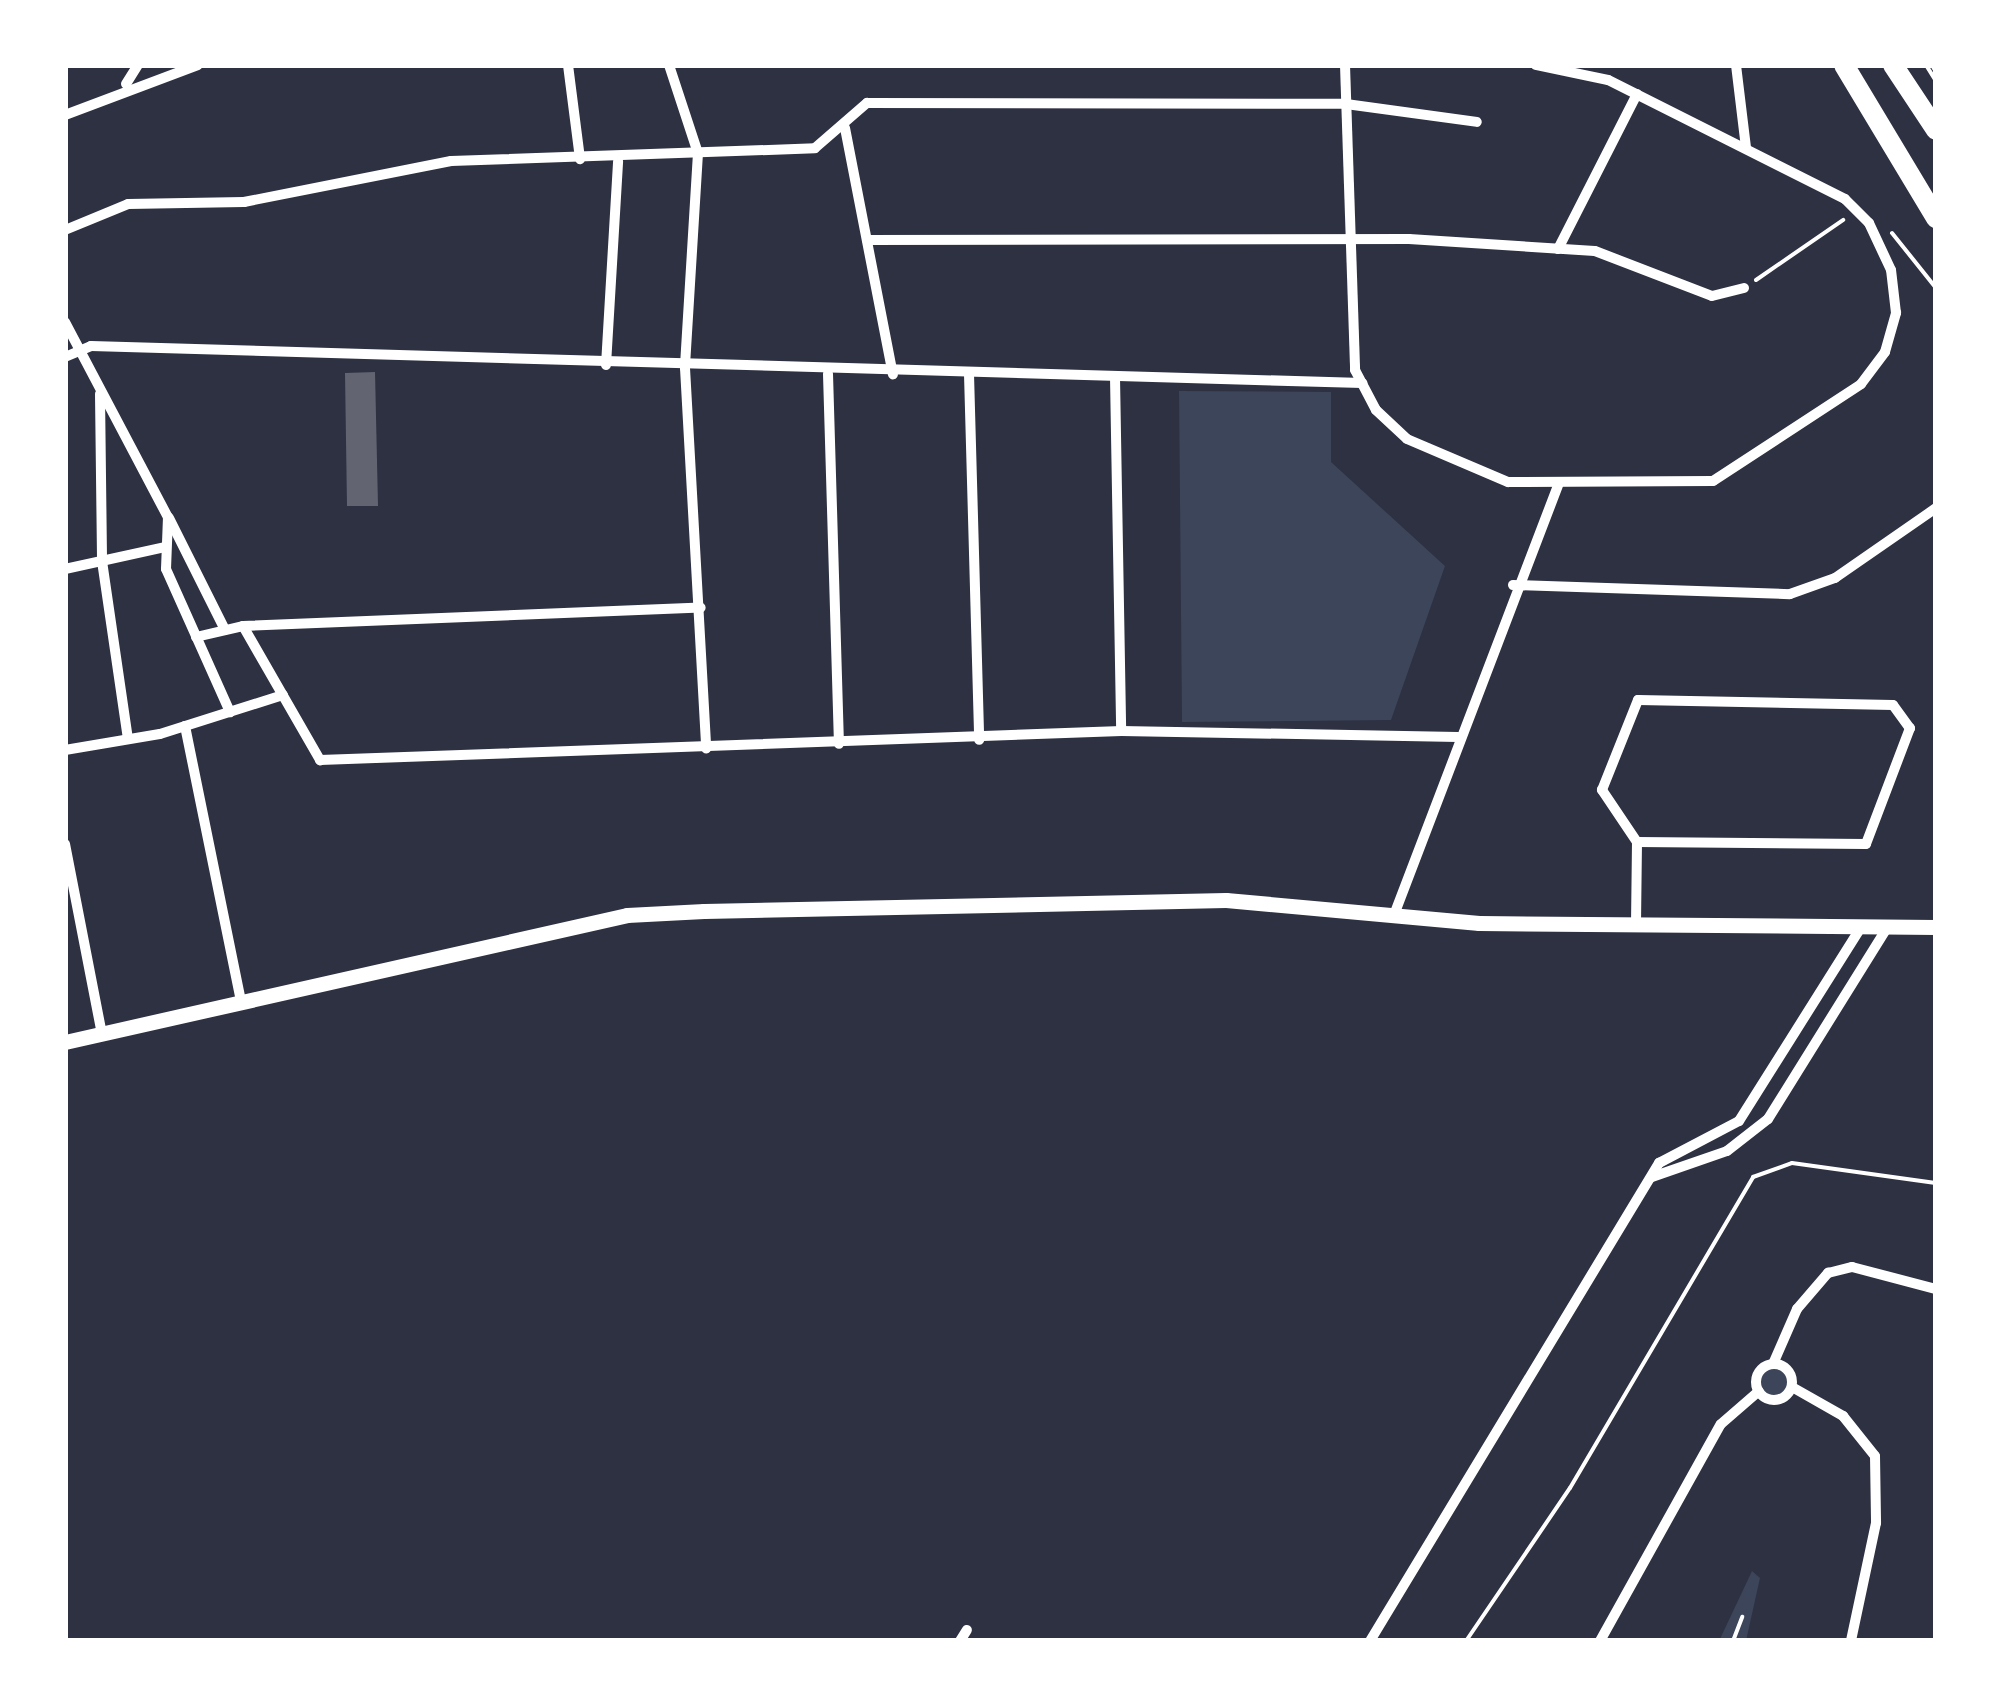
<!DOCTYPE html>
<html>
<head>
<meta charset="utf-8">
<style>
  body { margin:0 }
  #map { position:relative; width:2001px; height:1706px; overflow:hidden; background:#2d3142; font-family:"Work Sans",sans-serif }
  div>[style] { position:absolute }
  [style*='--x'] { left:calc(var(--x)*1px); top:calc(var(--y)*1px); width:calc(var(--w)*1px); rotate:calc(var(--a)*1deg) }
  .green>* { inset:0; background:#3c4559 }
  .round { border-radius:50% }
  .building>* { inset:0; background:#626471 }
  .path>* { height:4px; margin:-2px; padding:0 2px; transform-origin:2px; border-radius:2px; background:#fff }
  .minor>* { height:10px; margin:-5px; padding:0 5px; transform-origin:5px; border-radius:5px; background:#fff }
  .minor>.ring { margin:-5px; padding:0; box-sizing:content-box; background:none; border:10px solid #fff; border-radius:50% }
  .tertiary>* { height:15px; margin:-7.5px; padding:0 7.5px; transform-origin:7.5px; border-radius:7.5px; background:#fff }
  .primary>* { height:20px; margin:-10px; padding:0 10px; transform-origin:10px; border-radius:10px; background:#fff }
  span { translate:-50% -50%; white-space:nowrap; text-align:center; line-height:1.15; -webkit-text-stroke:8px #fff; paint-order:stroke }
  .frame { position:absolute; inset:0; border:68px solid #fff; pointer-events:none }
</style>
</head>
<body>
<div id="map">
  <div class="green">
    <i style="clip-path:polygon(1179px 391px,1331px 392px,1331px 462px,1445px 566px,1391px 720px,1182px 722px)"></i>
    <i class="round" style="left:1756px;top:1364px;width:36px;height:36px"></i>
    <i style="clip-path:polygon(1752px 1571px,1760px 1578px,1746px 1641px,1719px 1641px)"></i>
  </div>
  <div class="building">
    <i style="clip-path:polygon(375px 372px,378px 506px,347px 506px,345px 373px)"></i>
  </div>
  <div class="path">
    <i style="--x:1926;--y:65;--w:19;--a:58"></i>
    <i style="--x:1932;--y:65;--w:8;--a:60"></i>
    <i style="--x:1892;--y:233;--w:70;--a:51.3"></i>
    <i style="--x:1756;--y:280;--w:106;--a:-34.6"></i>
    <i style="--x:1466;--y:1641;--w:185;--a:-55.8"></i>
    <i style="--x:1570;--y:1488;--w:361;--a:-59.5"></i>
    <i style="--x:1753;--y:1177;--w:41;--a:-19.7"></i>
    <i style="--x:1792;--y:1163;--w:145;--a:7.9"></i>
    <i style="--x:1733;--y:1641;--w:26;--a:-69"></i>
  </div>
  <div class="minor">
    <i style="--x:568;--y:65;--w:95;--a:82.7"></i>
    <i style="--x:669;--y:65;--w:93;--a:71.8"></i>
    <i style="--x:698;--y:153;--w:215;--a:93.5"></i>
    <i style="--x:685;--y:368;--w:381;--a:86.8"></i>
    <i style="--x:1345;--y:65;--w:305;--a:88.1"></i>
    <i style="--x:1355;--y:370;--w:45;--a:62.3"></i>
    <i style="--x:1376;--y:410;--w:42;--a:43.1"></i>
    <i style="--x:1407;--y:439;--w:110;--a:23.1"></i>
    <i style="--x:1508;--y:482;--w:205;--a:-0.3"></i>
    <i style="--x:1713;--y:481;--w:177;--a:-33.2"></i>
    <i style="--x:1861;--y:384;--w:40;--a:-53"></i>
    <i style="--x:1885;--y:352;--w:41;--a:-74.2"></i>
    <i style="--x:1896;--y:313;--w:43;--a:-96.6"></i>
    <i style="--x:1891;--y:270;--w:52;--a:-115.1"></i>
    <i style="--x:1869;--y:223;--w:34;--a:-135"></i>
    <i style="--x:1845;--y:199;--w:265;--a:-153.3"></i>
    <i style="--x:1608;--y:80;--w:74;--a:-168.2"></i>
    <i style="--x:1736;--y:65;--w:84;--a:83.1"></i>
    <i style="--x:126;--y:84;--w:22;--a:-58"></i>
    <i style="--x:65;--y:115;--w:142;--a:-20.6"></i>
    <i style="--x:845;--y:128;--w:251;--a:79"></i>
    <i style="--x:65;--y:230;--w:68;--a:-22.4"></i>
    <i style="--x:128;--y:204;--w:116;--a:-1"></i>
    <i style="--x:244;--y:202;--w:211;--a:-11.2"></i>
    <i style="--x:451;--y:161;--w:364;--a:-2"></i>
    <i style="--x:815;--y:148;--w:69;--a:-40.9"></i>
    <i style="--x:867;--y:103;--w:479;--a:0.1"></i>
    <i style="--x:1346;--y:104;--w:132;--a:7.8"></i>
    <i style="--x:867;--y:240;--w:542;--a:-0.11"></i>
    <i style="--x:1409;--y:239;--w:186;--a:3.7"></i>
    <i style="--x:1595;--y:251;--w:125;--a:21"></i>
    <i style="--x:1712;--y:296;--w:33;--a:-14"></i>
    <i style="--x:1558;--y:249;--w:174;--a:-63"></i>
    <i style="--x:65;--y:322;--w:221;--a:62.2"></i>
    <i style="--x:168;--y:517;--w:52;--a:92.2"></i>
    <i style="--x:166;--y:569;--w:157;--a:65.9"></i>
    <i style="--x:65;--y:357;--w:28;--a:-23"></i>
    <i style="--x:91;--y:346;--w:1272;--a:1.67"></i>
    <i style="--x:606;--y:365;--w:204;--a:-86.6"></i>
    <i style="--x:828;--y:374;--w:370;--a:88.3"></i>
    <i style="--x:969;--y:374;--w:366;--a:88.4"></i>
    <i style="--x:1115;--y:377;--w:354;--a:89"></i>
    <i style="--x:100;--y:394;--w:167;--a:89.3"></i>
    <i style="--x:102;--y:561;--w:180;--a:81.7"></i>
    <i style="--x:169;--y:518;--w:125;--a:63.4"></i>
    <i style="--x:65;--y:569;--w:102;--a:-12.4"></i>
    <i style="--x:1513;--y:585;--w:277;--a:1.9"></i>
    <i style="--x:1790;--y:594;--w:48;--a:-19.6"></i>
    <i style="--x:1835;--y:578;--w:123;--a:-34.7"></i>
    <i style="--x:243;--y:626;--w:155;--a:60.1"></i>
    <i style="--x:320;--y:760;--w:802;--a:-2.07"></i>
    <i style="--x:1121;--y:731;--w:337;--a:1"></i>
    <i style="--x:196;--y:637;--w:48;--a:-13.2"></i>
    <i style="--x:243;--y:626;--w:458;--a:-2.3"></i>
    <i style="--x:185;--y:726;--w:282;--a:78.5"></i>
    <i style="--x:65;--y:750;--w:96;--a:-9.6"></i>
    <i style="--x:160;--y:734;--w:129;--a:-17.6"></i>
    <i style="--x:65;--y:844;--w:194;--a:79"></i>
    <i style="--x:1394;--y:915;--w:460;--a:-69.1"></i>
    <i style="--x:1636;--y:924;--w:82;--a:-89.3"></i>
    <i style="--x:1637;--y:842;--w:63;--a:-123.9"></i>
    <i style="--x:1602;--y:790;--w:97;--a:-68.2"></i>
    <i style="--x:1638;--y:700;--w:255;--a:1.1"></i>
    <i style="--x:1893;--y:705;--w:29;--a:54"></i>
    <i style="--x:1910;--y:728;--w:124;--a:110.8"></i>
    <i style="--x:1866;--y:844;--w:229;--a:-179.5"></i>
    <i style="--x:1652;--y:1177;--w:79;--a:-19.1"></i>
    <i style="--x:1727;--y:1151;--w:52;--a:-38"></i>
    <i style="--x:1768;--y:1119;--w:227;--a:-58.1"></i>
    <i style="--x:1773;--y:1364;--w:60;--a:-66.4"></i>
    <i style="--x:1797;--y:1309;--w:48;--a:-49.3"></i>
    <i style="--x:1828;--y:1273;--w:25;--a:-14"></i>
    <i style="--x:1852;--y:1267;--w:87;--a:14.7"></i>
    <i class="ring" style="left:1756px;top:1364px;width:26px;height:26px"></i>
    <i style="--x:1792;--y:1387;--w:59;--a:29.6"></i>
    <i style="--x:1843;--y:1416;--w:51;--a:51.3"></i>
    <i style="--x:1875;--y:1456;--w:67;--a:89.1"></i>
    <i style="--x:1876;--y:1523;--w:121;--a:102"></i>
    <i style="--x:960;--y:1641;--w:13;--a:-58"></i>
    <i style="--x:1370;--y:1641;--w:559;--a:-58.84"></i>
    <i style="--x:1659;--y:1163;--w:90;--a:-27.7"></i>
    <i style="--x:1739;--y:1121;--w:231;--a:-57.8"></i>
    <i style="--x:1600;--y:1641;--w:248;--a:-60.9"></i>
    <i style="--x:1721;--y:1424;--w:50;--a:-41"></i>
  </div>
  <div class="tertiary">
    <i style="--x:65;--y:1042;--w:576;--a:-12.73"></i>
    <i style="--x:627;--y:915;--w:77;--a:-3"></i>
    <i style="--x:704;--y:911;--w:522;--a:-1.21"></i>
    <i style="--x:1226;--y:900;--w:254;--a:5.2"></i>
    <i style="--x:1479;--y:923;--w:457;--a:0.5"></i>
  </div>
  <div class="primary">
    <i style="--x:1844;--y:65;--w:179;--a:59"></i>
    <i style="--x:1893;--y:65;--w:78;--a:56.5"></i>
  </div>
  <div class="frame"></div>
</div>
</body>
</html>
